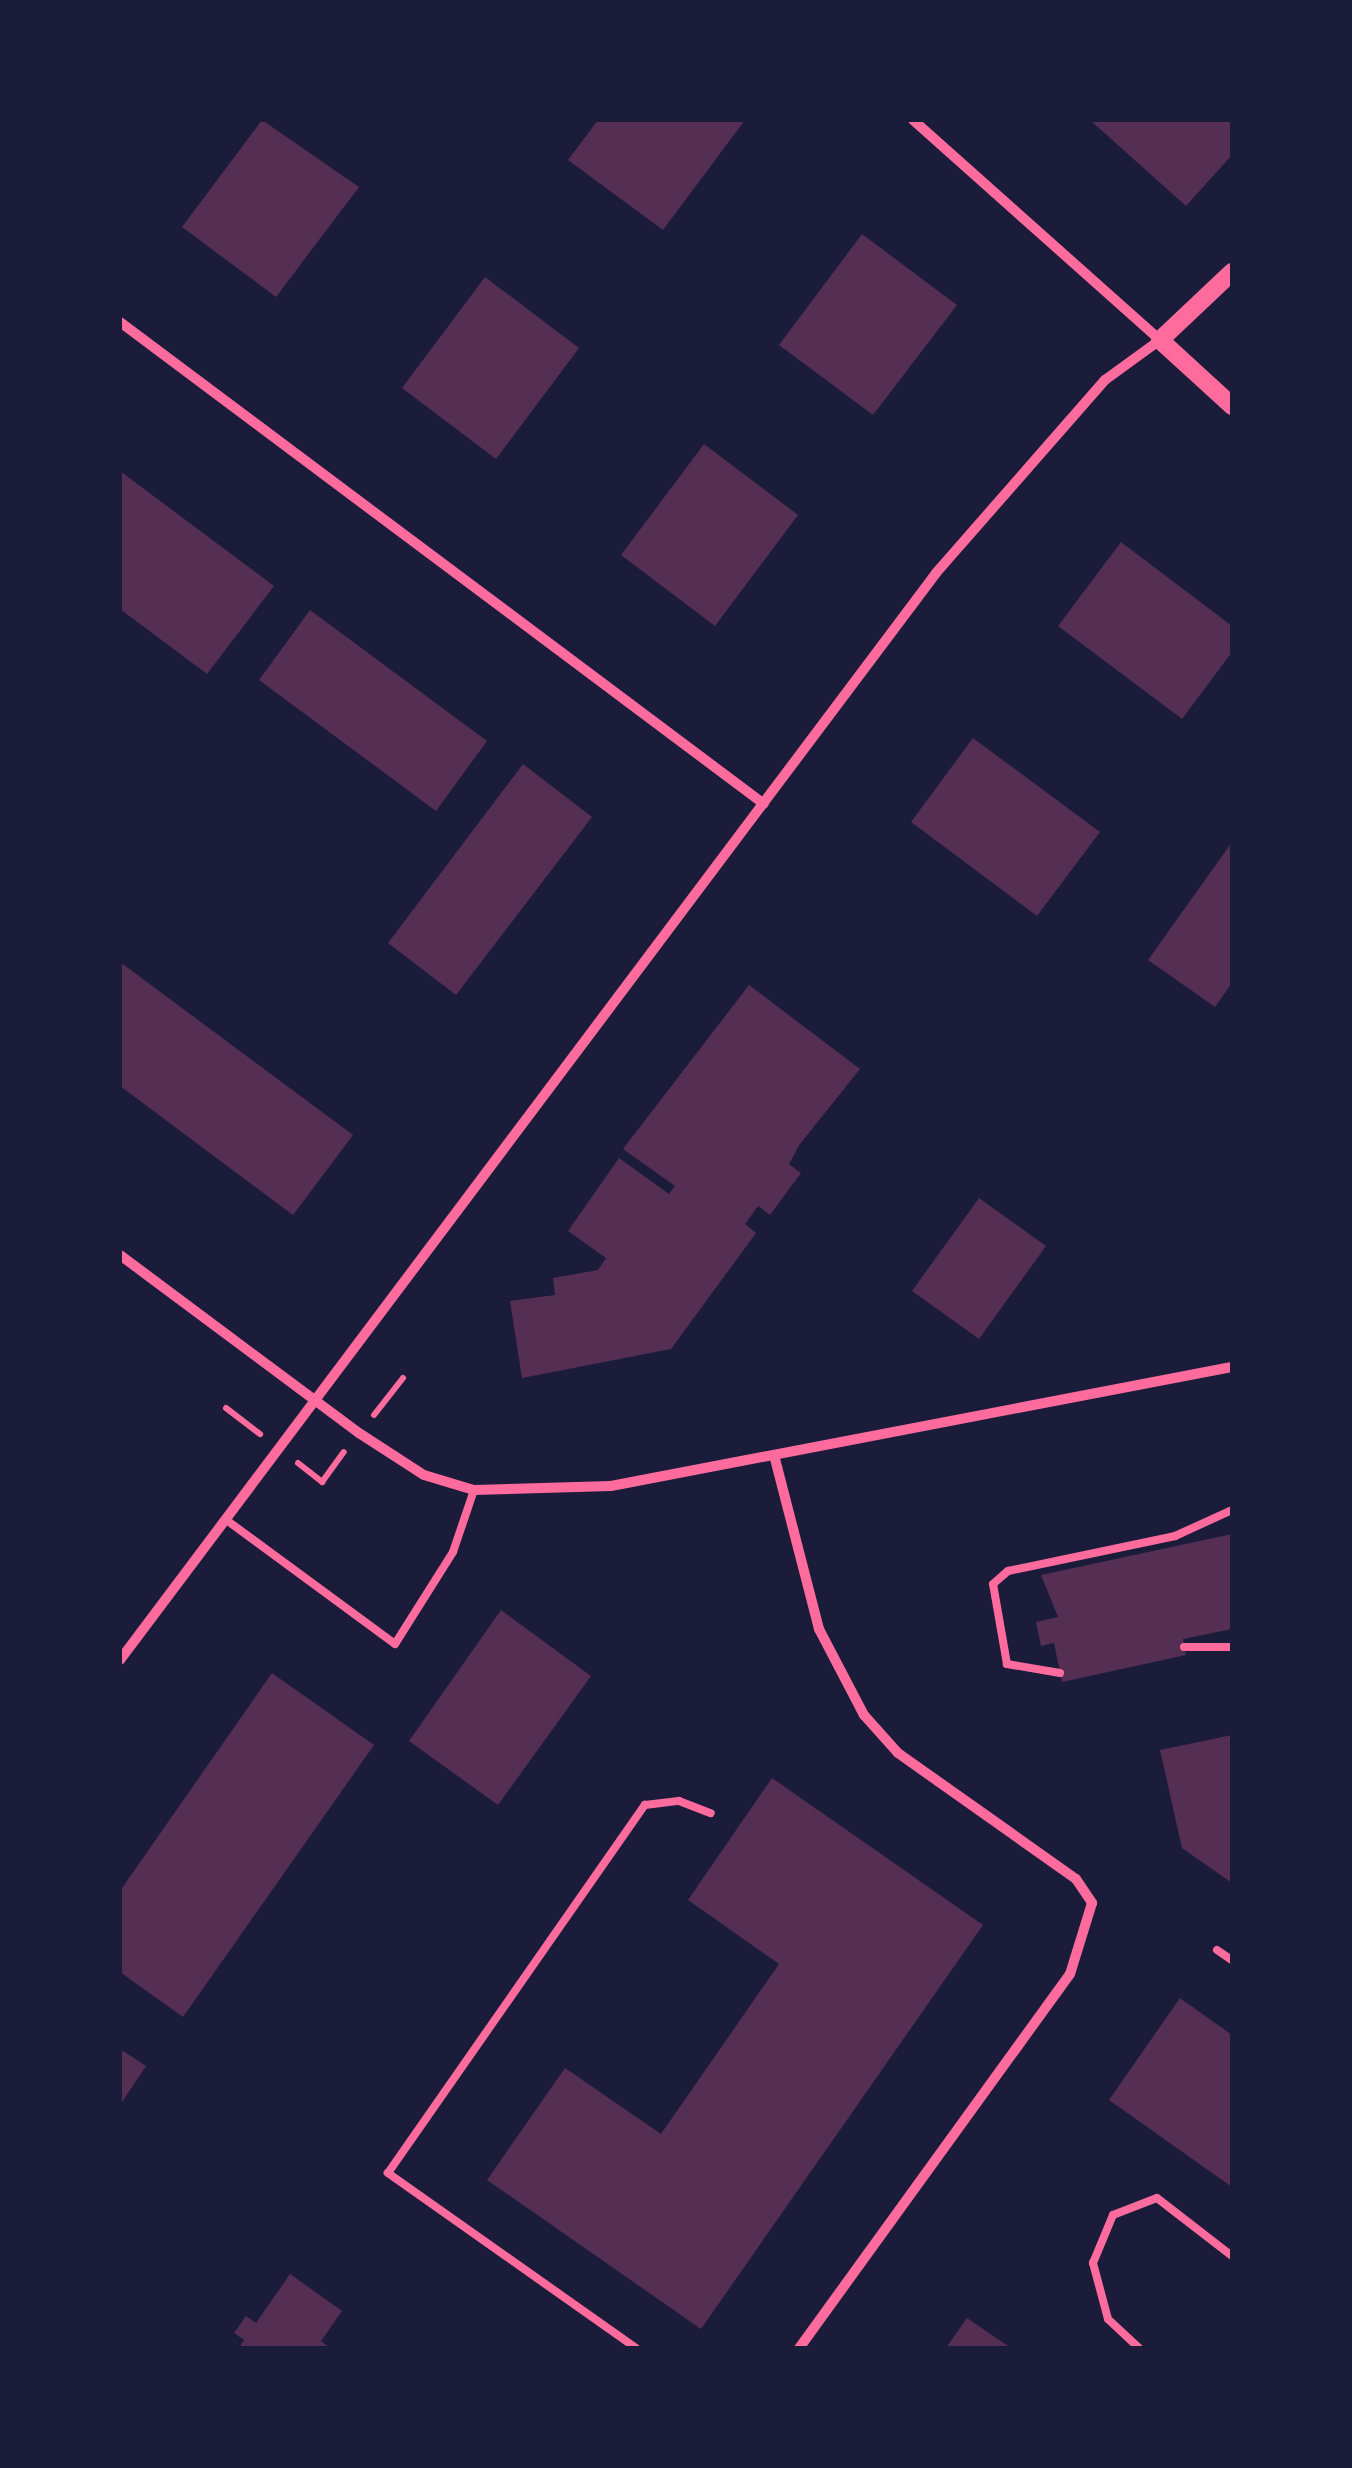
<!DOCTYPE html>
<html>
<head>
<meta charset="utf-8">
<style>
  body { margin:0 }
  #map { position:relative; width:1352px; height:2468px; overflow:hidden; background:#1b1b3a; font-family:"Varela Round",sans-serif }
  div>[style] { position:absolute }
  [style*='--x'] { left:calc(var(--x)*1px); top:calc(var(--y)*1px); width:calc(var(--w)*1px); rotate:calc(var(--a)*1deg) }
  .building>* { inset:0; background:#542f53 }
  .path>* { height:6px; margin:-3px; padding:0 3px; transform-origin:3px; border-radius:3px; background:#ff6b9d }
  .service>* { height:8px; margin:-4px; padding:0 4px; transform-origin:4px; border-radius:4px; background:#ff6b9d }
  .minor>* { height:10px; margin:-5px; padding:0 5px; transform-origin:5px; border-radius:5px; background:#ff6b9d }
  .tertiary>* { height:18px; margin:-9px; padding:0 9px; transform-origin:9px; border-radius:9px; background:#ff6b9d }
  span { translate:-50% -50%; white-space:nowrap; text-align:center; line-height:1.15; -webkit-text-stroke:8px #1b1b3a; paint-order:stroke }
  .frame { position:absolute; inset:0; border:122px solid #1b1b3a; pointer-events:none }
</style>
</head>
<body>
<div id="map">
  <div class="building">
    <i style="clip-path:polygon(262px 120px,359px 187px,276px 297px,182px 227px)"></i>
    <i style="clip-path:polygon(598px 120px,745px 120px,663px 230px,568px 160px)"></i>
    <i style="clip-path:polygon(1090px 120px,1232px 120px,1232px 155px,1186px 206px)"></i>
    <i style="clip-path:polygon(862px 234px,957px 305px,873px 415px,779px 345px)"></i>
    <i style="clip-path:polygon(485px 277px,579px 348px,496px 459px,402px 388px)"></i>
    <i style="clip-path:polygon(704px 444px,798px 515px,715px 626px,621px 555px)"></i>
    <i style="clip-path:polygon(120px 471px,274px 586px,207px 674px,120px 609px)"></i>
    <i style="clip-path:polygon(1121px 542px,1232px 626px,1232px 652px,1182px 719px,1058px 626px)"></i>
    <i style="clip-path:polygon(310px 610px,487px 741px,436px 811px,259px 680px)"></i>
    <i style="clip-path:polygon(973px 738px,1100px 832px,1037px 916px,911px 822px)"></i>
    <i style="clip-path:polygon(523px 764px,592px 817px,456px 995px,388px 943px)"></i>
    <i style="clip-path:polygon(1232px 842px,1232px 983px,1215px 1007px,1148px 960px)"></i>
    <i style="clip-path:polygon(120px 962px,353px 1135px,293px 1215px,120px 1086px)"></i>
    <i style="clip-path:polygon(749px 985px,860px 1069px,800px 1144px,789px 1164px,801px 1173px,770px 1215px,758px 1206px,745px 1224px,756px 1233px,671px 1349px,522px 1378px,510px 1301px,555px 1295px,553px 1278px,598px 1270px,606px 1258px,568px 1231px,619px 1158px,669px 1194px,675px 1186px,623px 1149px)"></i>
    <i style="clip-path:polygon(979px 1198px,1046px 1246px,979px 1339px,912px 1291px)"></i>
    <i style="clip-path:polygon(1232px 1534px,1232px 1629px,1183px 1639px,1186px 1655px,1062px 1682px,1054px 1643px,1041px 1646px,1036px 1622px,1058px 1617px,1041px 1575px)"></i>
    <i style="clip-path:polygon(501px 1610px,591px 1676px,498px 1805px,409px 1741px)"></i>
    <i style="clip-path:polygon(272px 1673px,374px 1745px,183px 2017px,120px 1972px,120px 1891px)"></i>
    <i style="clip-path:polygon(1232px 1735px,1232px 1883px,1182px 1848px,1160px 1750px)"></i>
    <i style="clip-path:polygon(772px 1778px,983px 1925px,701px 2329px,487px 2180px,565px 2068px,661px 2134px,779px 1964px,688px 1900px)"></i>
    <i style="clip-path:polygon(1180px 1998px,1232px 2035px,1232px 2187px,1109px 2100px)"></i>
    <i style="clip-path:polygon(120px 2049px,146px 2066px,120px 2105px)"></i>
    <i style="clip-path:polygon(290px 2274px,342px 2311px,321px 2341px,330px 2348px,239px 2348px,244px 2340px,234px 2333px,246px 2316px,256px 2323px)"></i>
    <i style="clip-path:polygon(967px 2318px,1011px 2348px,946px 2348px)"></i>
  </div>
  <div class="path">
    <i style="--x:226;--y:1408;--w:43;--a:37.4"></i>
    <i style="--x:374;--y:1415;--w:47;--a:-51.9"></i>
    <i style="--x:298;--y:1463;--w:31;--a:38"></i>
    <i style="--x:322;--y:1482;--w:37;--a:-54"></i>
  </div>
  <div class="service">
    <i style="--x:225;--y:1519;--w:211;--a:36.3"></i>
    <i style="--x:395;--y:1644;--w:109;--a:-57.8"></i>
    <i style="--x:453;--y:1552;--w:65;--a:-71.3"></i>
    <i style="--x:1184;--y:1647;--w:48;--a:0"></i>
    <i style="--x:1060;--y:1673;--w:54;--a:-170.4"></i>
    <i style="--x:1007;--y:1664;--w:81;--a:-99.9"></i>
    <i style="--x:993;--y:1584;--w:20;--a:-41"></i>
    <i style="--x:1008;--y:1571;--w:171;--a:-11.8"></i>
    <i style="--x:1175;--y:1536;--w:63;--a:-24.5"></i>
    <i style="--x:1217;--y:1950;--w:18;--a:34"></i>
    <i style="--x:636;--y:2348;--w:304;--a:-144.8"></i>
    <i style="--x:388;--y:2173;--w:449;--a:-55.1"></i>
    <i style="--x:645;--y:1805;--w:34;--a:-7"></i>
    <i style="--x:679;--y:1801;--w:34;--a:21"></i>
    <i style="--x:1139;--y:2348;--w:42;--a:-136.9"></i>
    <i style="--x:1108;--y:2319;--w:58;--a:-105"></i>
    <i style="--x:1093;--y:2263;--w:52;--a:-67.4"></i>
    <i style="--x:1113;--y:2215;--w:47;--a:-21.1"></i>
    <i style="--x:1157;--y:2198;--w:95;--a:37.7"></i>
  </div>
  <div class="minor">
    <i style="--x:120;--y:322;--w:804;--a:36.81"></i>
    <i style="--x:120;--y:1255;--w:298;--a:36.7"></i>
    <i style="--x:359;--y:1433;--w:77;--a:32.9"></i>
    <i style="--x:424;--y:1475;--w:52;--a:16.7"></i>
    <i style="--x:474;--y:1490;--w:137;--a:-1.7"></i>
    <i style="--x:611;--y:1486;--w:632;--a:-10.85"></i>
    <i style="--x:774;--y:1455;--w:180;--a:75.5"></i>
    <i style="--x:819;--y:1629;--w:97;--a:62.4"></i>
    <i style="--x:864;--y:1715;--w:51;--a:48.2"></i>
    <i style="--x:898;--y:1753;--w:218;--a:35.3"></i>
    <i style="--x:1076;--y:1879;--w:29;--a:56"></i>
    <i style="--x:1092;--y:1903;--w:74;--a:107.2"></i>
    <i style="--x:1070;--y:1974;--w:462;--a:125.9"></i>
    <i style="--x:120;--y:1660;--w:1359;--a:-53.1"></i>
    <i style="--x:936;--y:573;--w:257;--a:-48.8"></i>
    <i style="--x:1105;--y:380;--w:68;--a:-36"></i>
    <i style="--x:1160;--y:340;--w:331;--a:-138.3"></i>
  </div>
  <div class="tertiary">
    <i style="--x:1232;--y:272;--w:99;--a:136.6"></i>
    <i style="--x:1160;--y:340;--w:98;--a:42.5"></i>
  </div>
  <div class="frame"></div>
</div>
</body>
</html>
